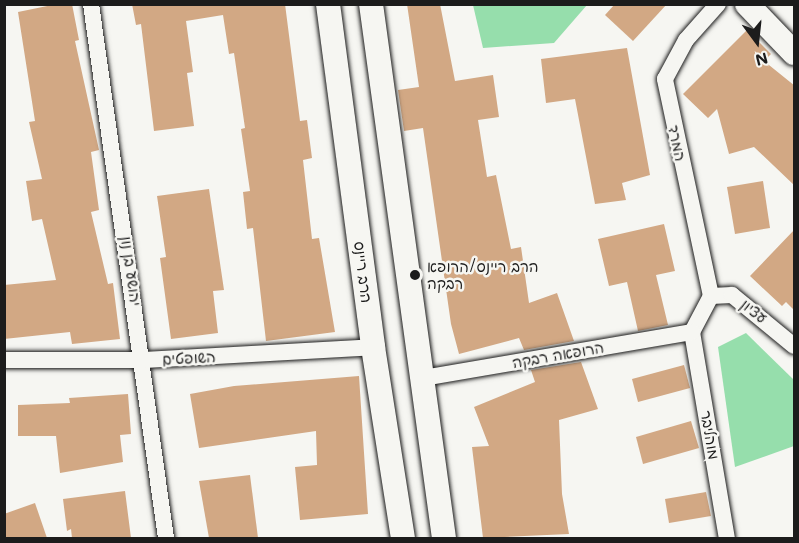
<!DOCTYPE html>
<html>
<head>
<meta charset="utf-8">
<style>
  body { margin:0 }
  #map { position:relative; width:799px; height:543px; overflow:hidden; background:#f6f6f2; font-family:Mali,"Playpen Sans Hebrew",sans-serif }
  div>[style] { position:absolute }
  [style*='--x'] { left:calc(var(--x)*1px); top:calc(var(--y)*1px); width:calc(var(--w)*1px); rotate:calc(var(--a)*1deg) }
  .green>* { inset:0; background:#96deac }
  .building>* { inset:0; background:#d2a884 }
  .roads { filter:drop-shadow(0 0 2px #1c1c1c) drop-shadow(0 0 2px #1c1c1c) }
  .street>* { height:16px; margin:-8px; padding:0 8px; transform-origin:8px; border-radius:8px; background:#f6f6f2 }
  .secondary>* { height:24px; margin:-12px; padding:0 12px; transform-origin:12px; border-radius:12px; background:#f6f6f2 }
  .dots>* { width:16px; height:16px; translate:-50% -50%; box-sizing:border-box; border:3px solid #f6f6f2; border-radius:50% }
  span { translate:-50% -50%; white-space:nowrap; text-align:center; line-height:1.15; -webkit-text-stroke:5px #f6f6f2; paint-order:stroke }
  .street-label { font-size:15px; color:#1c1c1c }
  .poi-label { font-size:15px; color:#1c1c1c }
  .left { translate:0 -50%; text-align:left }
  .frame { position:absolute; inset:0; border:6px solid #1c1c1c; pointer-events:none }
  .north { position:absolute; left:727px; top:12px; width:60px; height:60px; -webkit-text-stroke:4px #f6f6f2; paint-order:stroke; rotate:165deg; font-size:16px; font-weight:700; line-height:24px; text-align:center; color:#1c1c1c }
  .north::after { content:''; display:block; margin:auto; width:21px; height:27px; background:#1c1c1c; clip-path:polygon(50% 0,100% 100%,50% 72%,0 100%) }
</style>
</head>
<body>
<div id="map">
  <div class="green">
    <i style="clip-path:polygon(473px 5px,473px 4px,587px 5px,554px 43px,483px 48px)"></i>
    <i style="clip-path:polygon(746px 333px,794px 380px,794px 446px,735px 467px,718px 347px)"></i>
  </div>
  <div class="building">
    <i style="clip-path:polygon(57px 4px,72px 4px,79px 40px,75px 41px,99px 150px,91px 152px,99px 210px,91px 212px,108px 284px,113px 283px,120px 339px,72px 344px,70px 332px,4px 339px,4px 285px,56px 280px,42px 219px,32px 221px,26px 181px,42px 179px,29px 122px,35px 121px,18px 12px)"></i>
    <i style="clip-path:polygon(132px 4px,285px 4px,300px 121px,307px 120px,312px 158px,303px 160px,312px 239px,319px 238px,335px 332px,266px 341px,253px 228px,247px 229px,243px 192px,250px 191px,241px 129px,245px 128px,234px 53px,229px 54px,223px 15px,186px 21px,193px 72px,187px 73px,194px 126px,154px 131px,141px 24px,136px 25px)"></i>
    <i style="clip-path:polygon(407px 4px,440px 4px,455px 81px,493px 75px,499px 117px,478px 120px,487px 177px,496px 175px,511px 249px,521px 247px,529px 303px,557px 293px,574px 341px,524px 350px,519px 338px,459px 354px,451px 324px,423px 128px,404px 131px,398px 90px,419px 87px)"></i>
    <i style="clip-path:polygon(615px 4px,667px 4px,633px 41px,605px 15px)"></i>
    <i style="clip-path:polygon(747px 30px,771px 54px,764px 61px,795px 86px,795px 186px,754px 147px,729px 154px,717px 109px,708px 118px,683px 94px)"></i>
    <i style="clip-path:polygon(627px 48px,650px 175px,622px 183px,626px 200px,595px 204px,575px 99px,546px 103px,541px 59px)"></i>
    <i style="clip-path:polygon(763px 181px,770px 228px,735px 234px,727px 187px)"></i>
    <i style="clip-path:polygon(209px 189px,224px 290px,213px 291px,218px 333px,171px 339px,160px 258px,166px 257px,157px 196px)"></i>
    <i style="clip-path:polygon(664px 224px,675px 271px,656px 275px,668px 325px,638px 331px,627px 282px,609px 286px,598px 239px)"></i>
    <i style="clip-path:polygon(795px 229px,795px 311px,786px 302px,782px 306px,750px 276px)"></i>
    <i style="clip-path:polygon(581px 362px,598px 409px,559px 420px,562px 494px,569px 534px,483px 538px,472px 447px,489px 446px,474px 407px,535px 382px,531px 370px)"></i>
    <i style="clip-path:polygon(684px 365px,690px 388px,638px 402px,632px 379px)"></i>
    <i style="clip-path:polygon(359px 376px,368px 514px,300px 520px,295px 467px,317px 465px,316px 431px,199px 448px,190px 394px,234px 386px)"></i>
    <i style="clip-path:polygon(128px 394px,131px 434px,120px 435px,123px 462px,60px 473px,56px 436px,18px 436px,18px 405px,70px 403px,69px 398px)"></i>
    <i style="clip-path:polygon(691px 421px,699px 448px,643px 464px,636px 437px)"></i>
    <i style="clip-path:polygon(250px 475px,258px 538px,209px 538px,199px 481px)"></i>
    <i style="clip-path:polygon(125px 491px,131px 538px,72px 538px,71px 529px,67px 531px,63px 499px)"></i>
    <i style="clip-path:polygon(706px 492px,711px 516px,669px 523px,665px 499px)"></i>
    <i style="clip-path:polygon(35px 503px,47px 538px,4px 538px,4px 514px)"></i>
  </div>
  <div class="roads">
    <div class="street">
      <i style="--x:91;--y:4;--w:539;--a:82.01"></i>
      <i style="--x:711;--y:296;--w:222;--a:-102"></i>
      <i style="--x:665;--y:79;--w:44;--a:-61.7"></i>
      <i style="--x:686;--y:40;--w:48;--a:-48.4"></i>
      <i style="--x:692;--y:332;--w:209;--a:80.4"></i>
      <i style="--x:692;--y:332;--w:41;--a:-62.2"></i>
      <i style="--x:711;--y:296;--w:21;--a:-3"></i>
      <i style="--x:732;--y:295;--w:80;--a:39.4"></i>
      <i style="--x:4;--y:360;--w:140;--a:0"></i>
      <i style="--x:144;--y:360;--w:229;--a:-3.2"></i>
      <i style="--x:423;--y:378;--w:273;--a:-9.7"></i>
    </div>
    <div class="secondary">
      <i style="--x:328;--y:4;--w:346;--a:82.5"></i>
      <i style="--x:373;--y:347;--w:193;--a:81.1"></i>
      <i style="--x:371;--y:4;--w:539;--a:82.22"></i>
      <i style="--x:747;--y:4;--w:68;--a:46.2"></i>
    </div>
  </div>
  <div class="dots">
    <i style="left:415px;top:275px;background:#1c1c1c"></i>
  </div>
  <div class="street-label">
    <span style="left:677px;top:143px;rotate:78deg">המרד</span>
    <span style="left:131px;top:271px;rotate:82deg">יהושע בן נון</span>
    <span style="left:363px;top:272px;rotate:83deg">הרב ריינס</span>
    <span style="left:754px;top:311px;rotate:37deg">עציון</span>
    <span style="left:558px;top:355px;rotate:-10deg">הרופאה רבקה</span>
    <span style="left:189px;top:358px;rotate:-3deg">השופטים</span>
    <span style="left:710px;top:435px;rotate:80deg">מוהליבר</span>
  </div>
  <div class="poi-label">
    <span class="left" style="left:427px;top:275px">הרב ריינס/הרופא<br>רבקה</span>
  </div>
  <div class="frame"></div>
  <div class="north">N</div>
</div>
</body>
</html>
